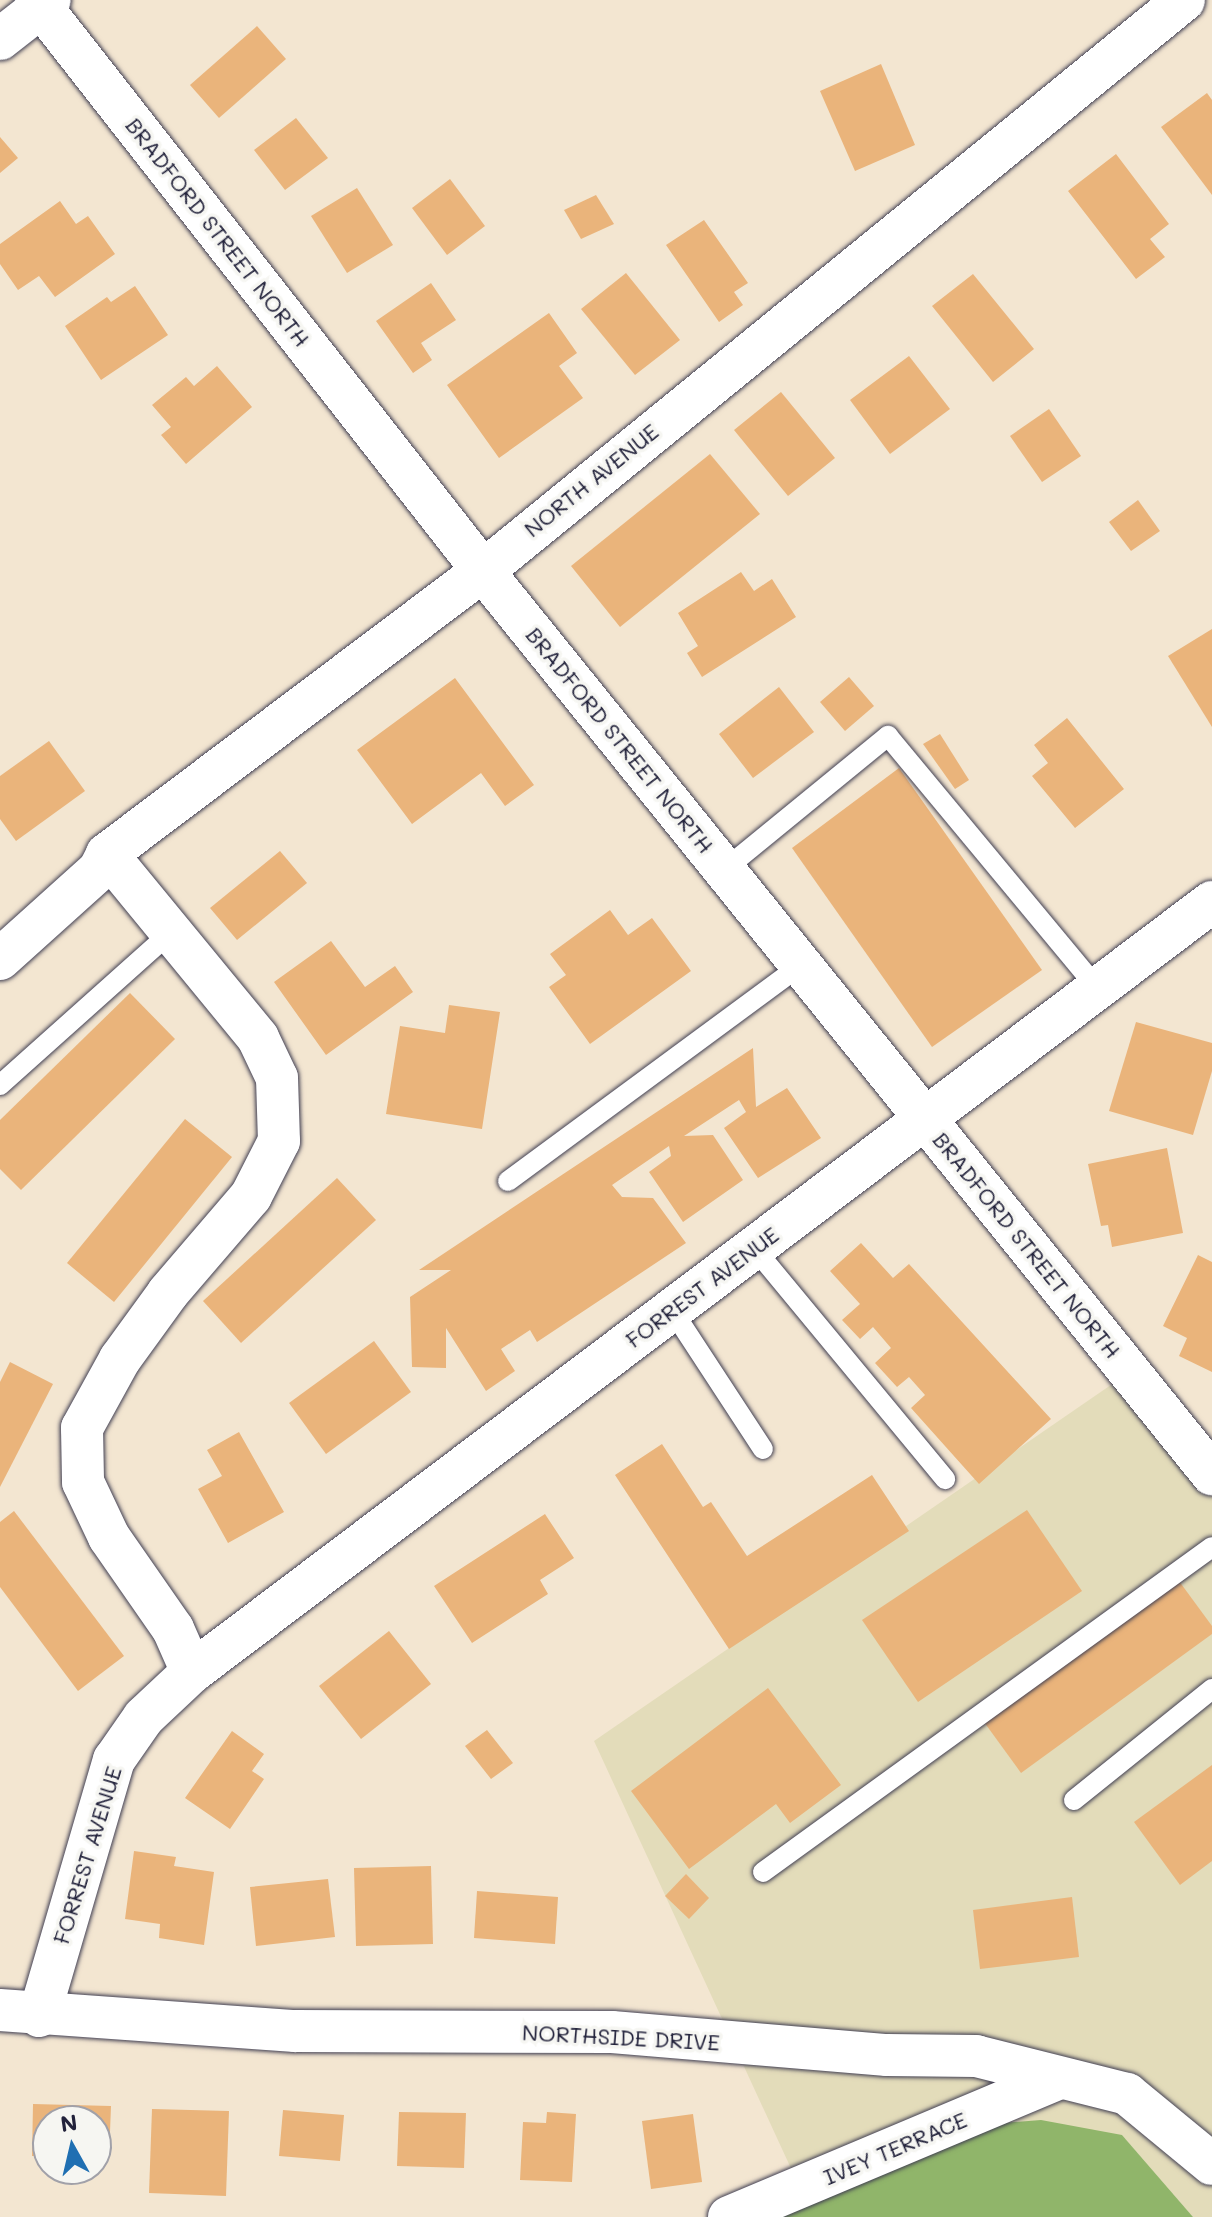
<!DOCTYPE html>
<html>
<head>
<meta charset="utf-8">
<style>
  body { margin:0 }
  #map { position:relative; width:1212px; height:2217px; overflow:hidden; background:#f3e6d1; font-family:Mali,sans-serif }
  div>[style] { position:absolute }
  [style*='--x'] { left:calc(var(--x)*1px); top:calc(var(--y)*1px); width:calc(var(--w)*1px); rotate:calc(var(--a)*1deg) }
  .built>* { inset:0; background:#e3dcba }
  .forest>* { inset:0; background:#90b56a }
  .building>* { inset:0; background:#eab47b }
  .roads { filter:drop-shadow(0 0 2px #413f52) drop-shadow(0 0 2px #413f52) }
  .service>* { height:20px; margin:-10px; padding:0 10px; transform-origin:10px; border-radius:10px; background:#fff }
  .minor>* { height:42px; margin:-21px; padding:0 21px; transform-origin:21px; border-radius:21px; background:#fff }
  span { translate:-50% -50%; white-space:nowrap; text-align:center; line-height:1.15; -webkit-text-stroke:7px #f6f6f2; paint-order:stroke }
  .street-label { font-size:22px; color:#22223b }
  .north { position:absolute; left:32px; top:2105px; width:80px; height:80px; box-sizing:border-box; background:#f6f6f2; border:2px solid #a1a1a9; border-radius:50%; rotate:352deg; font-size:22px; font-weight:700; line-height:32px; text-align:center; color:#22223b }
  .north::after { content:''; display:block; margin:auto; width:28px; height:36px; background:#1f6fb2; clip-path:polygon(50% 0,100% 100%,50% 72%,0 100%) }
</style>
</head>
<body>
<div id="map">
  <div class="built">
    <i style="clip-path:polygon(1137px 1367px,1212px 1467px,1212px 2217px,1193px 2217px,1122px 2135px,800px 2188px,594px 1741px)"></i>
  </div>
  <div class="forest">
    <i style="clip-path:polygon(1041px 2120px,1122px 2135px,1193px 2217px,727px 2217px,950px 2127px)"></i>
  </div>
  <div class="building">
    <i style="clip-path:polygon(257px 26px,286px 59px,219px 118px,190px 85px)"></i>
    <i style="clip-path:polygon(881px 64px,915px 145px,855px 171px,820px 91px)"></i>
    <i style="clip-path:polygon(1207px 93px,1212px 100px,1212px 195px,1161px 127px)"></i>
    <i style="clip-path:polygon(296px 118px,328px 158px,285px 190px,254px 150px)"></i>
    <i style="clip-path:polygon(0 137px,18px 158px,0 173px)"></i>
    <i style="clip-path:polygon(1116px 154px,1169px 224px,1150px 239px,1165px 257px,1136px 279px,1068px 191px)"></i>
    <i style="clip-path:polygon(450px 179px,485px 226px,447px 255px,412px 208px)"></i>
    <i style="clip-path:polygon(357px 188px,393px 245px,347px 273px,311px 216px)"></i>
    <i style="clip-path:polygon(596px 195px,614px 224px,581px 239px,564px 210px)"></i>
    <i style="clip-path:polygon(60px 201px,76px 224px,88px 216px,115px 254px,55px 297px,39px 276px,18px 290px,0 264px,0 244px)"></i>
    <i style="clip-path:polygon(704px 220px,748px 283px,734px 292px,743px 305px,719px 322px,666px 245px)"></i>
    <i style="clip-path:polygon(626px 273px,680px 340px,635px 375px,581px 309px)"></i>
    <i style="clip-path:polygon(973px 274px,1034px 349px,993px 382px,932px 306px)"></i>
    <i style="clip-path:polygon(431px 283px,456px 320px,421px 343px,432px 360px,413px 373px,376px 321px)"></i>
    <i style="clip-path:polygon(135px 286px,168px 335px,101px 380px,65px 326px,107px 297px,111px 302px)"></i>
    <i style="clip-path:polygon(549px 313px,577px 353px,559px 366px,583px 398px,499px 458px,447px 385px)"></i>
    <i style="clip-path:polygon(909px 356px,950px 409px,890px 454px,850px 400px)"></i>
    <i style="clip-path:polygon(217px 366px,252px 407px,186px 464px,161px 435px,171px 427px,152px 405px,186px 377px,194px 386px)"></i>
    <i style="clip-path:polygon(781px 392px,835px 458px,788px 496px,734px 430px)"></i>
    <i style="clip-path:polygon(1049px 409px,1081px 456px,1042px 482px,1010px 436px)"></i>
    <i style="clip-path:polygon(710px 454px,760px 514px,620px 627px,571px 566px)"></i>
    <i style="clip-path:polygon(1138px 500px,1160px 531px,1131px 551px,1109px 522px)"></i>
    <i style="clip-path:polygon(741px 572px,754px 591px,772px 579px,796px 617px,702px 677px,687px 653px,698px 646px,678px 613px)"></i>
    <i style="clip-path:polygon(1212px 629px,1212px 727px,1168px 656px)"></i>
    <i style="clip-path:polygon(849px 677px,874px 706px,845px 731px,820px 702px)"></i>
    <i style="clip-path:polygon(455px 678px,534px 785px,505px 806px,481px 773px,412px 824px,357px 750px)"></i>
    <i style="clip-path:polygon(779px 687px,814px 732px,753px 778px,719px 734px)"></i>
    <i style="clip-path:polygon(1067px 718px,1124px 789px,1075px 828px,1032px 776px,1048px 763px,1034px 745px)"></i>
    <i style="clip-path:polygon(940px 734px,969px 780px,955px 789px,923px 744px)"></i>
    <i style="clip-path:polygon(49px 741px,85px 791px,16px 841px,0 819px,0 776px)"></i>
    <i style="clip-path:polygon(899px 768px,1042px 970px,932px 1047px,792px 848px)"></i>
    <i style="clip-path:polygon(280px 851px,307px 883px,237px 940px,210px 908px)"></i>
    <i style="clip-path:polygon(610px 910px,628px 935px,652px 918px,691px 971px,590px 1044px,549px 987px,566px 975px,550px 954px)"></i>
    <i style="clip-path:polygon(331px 941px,365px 987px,395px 966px,413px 992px,326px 1055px,274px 982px)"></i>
    <i style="clip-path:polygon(130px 993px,175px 1039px,21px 1190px,0 1169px,0 1120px)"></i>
    <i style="clip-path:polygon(449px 1005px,500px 1012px,482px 1129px,386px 1114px,400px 1026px,445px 1033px)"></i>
    <i style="clip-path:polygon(1136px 1022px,1212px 1043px,1212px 1071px,1193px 1135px,1109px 1111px)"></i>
    <i style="clip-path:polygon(753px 1048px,756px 1107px,787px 1088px,821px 1138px,758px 1178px,724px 1128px,746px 1112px,739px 1100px,684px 1136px,713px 1135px,743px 1180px,683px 1222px,649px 1172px,671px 1156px,669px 1146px,612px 1185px,622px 1197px,653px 1198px,686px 1243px,537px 1342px,530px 1330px,501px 1349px,515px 1371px,486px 1391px,446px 1328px,446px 1368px,412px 1367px,410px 1297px,451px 1270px,419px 1270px)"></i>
    <i style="clip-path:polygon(185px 1119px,232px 1157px,114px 1302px,67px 1263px)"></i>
    <i style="clip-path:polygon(1167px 1148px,1183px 1233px,1112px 1247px,1108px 1225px,1101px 1226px,1088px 1164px)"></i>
    <i style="clip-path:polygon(337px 1178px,376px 1220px,241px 1343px,203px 1301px)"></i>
    <i style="clip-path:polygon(861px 1243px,893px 1278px,909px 1264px,1051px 1419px,979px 1484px,911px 1408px,925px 1395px,909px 1377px,897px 1387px,875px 1363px,891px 1348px,873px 1327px,860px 1339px,842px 1320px,860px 1304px,830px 1271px)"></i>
    <i style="clip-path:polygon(1198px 1255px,1212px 1262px,1212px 1372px,1179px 1356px,1187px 1338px,1163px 1326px)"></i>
    <i style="clip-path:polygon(374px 1341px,411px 1392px,326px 1454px,289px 1403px)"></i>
    <i style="clip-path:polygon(10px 1362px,53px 1384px,0 1487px,0 1382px)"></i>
    <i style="clip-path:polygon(239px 1432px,284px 1512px,228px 1543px,198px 1489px,222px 1476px,207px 1450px)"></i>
    <i style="clip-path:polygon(662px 1444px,703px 1507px,711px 1502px,747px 1556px,872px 1475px,909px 1531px,729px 1649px,615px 1475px)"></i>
    <i style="clip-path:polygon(1027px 1510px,1082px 1591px,918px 1702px,862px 1620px)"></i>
    <i style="clip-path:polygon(14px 1511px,124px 1656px,78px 1691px,0 1587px,0 1522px)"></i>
    <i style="clip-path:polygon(545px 1514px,574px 1558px,540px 1580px,548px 1594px,472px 1643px,434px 1586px)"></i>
    <i style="clip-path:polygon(1179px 1581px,1212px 1626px,1212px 1634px,1021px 1773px,984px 1722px)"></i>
    <i style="clip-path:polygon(389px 1631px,431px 1684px,361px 1739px,319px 1686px)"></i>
    <i style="clip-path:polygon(768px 1688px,841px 1785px,790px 1823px,776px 1804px,689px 1869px,631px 1791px)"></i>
    <i style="clip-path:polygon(487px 1730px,513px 1763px,491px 1779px,465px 1746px)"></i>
    <i style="clip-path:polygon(232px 1731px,264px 1754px,252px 1771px,264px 1779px,230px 1829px,185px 1798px)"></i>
    <i style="clip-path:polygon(1212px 1765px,1212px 1861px,1180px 1885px,1134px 1822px)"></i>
    <i style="clip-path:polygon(134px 1851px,176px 1857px,174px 1866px,214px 1872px,204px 1945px,159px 1938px,160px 1924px,125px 1919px)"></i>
    <i style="clip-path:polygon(431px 1866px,433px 1944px,356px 1946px,354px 1868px)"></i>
    <i style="clip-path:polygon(686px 1874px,709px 1898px,689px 1919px,665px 1896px)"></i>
    <i style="clip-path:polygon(328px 1879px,335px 1937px,256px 1946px,250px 1887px)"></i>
    <i style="clip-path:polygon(477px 1891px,558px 1897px,555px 1944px,474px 1938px)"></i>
    <i style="clip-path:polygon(1072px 1897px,1079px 1957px,980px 1969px,973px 1910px)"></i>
    <i style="clip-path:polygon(33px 2104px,111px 2106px,109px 2158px,96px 2157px,96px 2121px,48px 2121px,48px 2156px,32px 2156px)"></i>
    <i style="clip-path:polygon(152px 2109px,229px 2111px,226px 2196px,149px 2193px)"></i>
    <i style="clip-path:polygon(283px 2110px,344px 2115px,340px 2161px,279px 2156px)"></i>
    <i style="clip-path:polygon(399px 2112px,466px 2113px,464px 2168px,397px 2166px)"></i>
    <i style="clip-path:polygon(547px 2112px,576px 2114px,572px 2182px,520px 2180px,523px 2122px,546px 2123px)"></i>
    <i style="clip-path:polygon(693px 2114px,702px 2182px,651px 2189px,642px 2121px)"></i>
  </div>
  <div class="roads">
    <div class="service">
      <i style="--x:724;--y:870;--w:212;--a:-39.3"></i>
      <i style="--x:888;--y:736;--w:327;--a:50.3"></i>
      <i style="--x:0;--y:1085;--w:229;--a:-41.8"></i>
      <i style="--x:508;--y:1181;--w:365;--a:-36.4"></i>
      <i style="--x:754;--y:1248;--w:300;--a:50.4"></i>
      <i style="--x:672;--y:1310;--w:166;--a:56.8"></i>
      <i style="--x:1074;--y:1800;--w:177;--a:-38.8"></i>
      <i style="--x:763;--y:1872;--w:554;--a:-35.9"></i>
    </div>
    <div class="minor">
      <i style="--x:36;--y:0;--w:725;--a:51.94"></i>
      <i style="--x:483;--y:571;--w:1161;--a:51.09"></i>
      <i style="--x:0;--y:39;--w:63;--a:-38"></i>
      <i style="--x:107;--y:854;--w:238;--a:50.6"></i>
      <i style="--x:258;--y:1038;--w:44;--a:64.6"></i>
      <i style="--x:277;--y:1078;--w:63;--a:88.2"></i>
      <i style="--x:279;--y:1141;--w:62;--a:117"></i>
      <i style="--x:251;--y:1196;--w:128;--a:130.6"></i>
      <i style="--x:168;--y:1293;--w:82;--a:126"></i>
      <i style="--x:120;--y:1359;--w:79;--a:118.8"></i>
      <i style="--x:82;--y:1428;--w:54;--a:88.9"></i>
      <i style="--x:83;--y:1482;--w:61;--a:64.7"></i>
      <i style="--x:109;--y:1537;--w:112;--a:55.2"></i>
      <i style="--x:173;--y:1629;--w:47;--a:66.2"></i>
      <i style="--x:0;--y:959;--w:133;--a:-42"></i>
      <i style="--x:99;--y:870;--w:18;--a:-63"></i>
      <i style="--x:107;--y:854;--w:471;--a:-37"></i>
      <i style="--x:483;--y:571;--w:904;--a:-39.16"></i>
      <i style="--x:0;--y:2010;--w:296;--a:4.1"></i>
      <i style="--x:295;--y:2031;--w:317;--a:0.2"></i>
      <i style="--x:612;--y:2032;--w:276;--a:4.8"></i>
      <i style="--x:887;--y:2055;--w:89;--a:0.6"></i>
      <i style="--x:976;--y:2056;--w:156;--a:14.1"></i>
      <i style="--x:1127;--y:2094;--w:110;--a:39.5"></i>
      <i style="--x:39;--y:2016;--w:267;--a:-73.7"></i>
      <i style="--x:114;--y:1760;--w:52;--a:-55.1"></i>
      <i style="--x:144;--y:1717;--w:66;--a:-43.2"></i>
      <i style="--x:192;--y:1672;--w:1278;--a:-37.05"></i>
      <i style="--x:729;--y:2217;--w:359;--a:-22.8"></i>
    </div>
  </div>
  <div class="street-label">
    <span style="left:218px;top:232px;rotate:52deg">BRADFORD STREET NORTH</span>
    <span style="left:591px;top:480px;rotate:-39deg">NORTH AVENUE</span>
    <span style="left:620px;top:740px;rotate:51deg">BRADFORD STREET NORTH</span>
    <span style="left:1027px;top:1245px;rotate:51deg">BRADFORD STREET NORTH</span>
    <span style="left:702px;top:1287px;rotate:-37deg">FORREST AVENUE</span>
    <span style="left:87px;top:1855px;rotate:-73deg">FORREST AVENUE</span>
    <span style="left:621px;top:2037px;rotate:3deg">NORTHSIDE DRIVE</span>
    <span style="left:895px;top:2148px;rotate:-23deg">IVEY TERRACE</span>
  </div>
  <div class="north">N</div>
</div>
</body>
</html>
